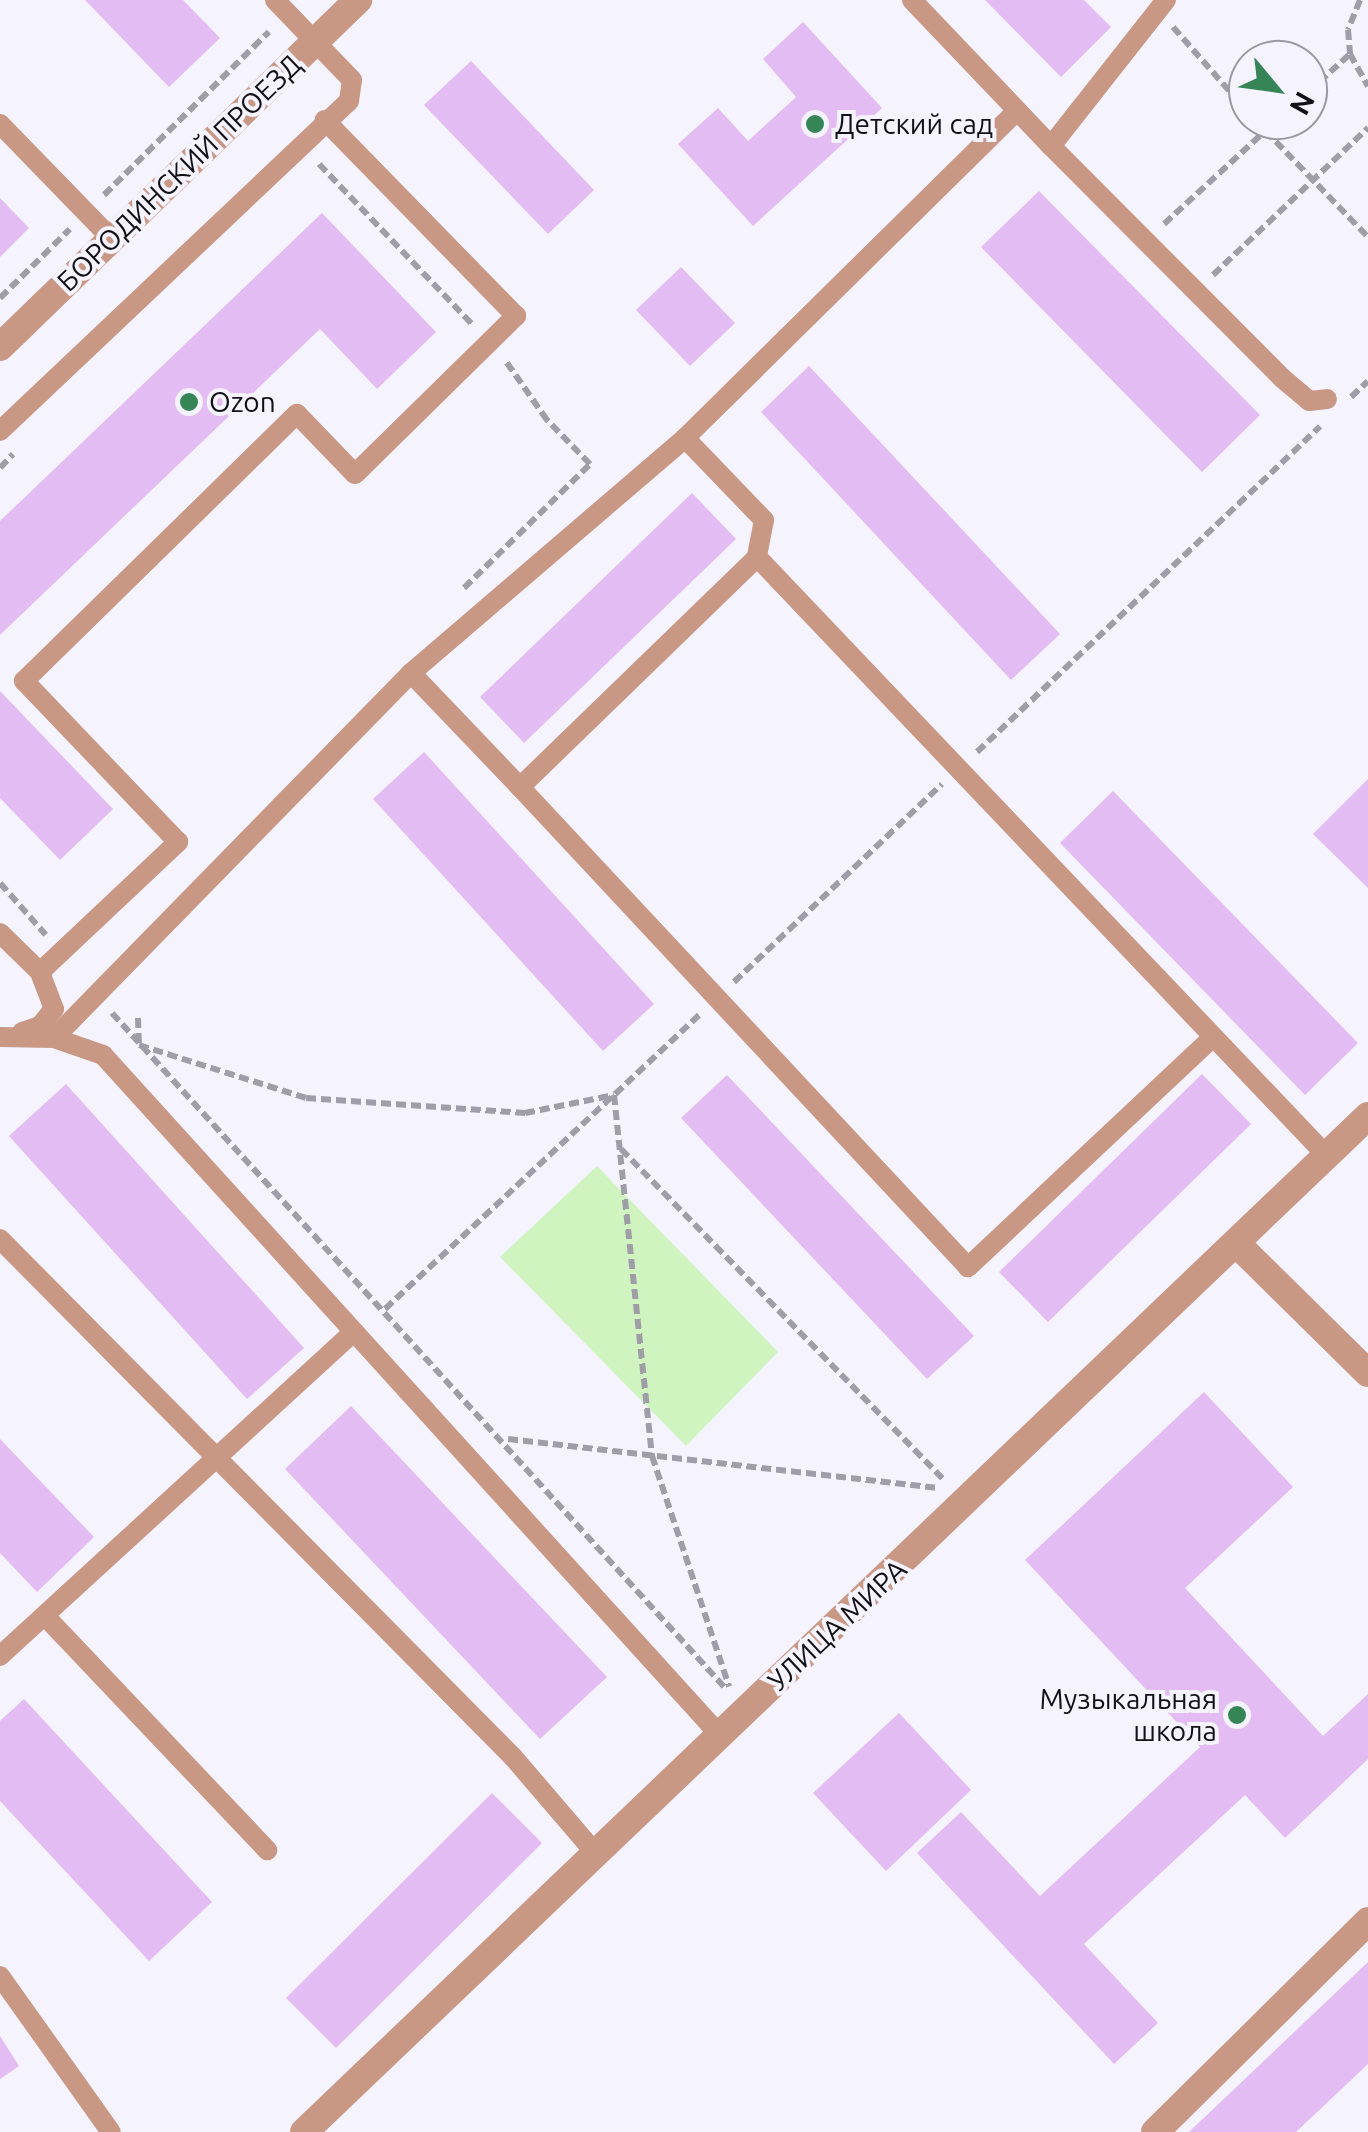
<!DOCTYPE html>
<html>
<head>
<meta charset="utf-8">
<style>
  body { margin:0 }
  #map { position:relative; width:1368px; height:2132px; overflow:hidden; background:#f5f3fe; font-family:Ubuntu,sans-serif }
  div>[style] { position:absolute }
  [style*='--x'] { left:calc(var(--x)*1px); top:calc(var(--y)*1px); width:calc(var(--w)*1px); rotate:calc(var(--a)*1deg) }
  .green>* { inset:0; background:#cff4c0 }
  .building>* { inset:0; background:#e3bcf3 }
  .path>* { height:6px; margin-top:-3px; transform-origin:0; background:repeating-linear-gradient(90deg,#9f9ea6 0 10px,transparent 0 15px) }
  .service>* { height:20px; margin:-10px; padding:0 10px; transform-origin:10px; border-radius:10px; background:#c99885 }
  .minor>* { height:28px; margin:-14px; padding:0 14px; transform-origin:14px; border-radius:14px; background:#c99885 }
  .dots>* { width:28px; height:28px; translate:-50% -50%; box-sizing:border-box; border:5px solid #f5f3fe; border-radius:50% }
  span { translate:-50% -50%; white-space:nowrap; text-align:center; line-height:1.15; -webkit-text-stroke:8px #f5f3fe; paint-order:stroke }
  .poi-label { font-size:28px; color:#121115 }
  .left { translate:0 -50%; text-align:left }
  .right { translate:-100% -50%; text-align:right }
  .street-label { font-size:28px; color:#121115 }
  .north { position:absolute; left:1228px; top:40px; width:100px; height:100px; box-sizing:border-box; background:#f5f3fe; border:2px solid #9a99a1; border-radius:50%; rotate:119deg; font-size:28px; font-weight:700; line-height:40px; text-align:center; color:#121115 }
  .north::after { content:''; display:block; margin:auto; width:35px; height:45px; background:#368556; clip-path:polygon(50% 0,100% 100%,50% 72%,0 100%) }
</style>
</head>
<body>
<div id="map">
  <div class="green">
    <i style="clip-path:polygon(597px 1166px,778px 1352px,686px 1446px,500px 1257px)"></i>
  </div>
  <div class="building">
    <i style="clip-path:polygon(85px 0,183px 0,220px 38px,169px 87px)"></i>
    <i style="clip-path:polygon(985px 0,1084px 0,1111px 27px,1061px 77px)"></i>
    <i style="clip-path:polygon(803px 22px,882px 108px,753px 226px,678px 144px,718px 108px,748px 141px,796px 97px,763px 59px)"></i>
    <i style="clip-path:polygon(471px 61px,594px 190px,548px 234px,424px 105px)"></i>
    <i style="clip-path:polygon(1039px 191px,1260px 415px,1202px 472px,981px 247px)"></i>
    <i style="clip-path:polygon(0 198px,29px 228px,0 257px)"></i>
    <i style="clip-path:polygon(322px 213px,436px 332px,377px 389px,320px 329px,0 635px,0 521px)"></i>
    <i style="clip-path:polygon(681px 267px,735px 323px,690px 366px,636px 310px)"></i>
    <i style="clip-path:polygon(809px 366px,1060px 634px,1011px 680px,761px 412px)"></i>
    <i style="clip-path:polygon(692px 493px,736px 539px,524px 743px,480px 697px)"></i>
    <i style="clip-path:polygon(0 691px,113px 809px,60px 860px,0 798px)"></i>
    <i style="clip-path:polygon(424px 752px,654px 1004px,603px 1051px,373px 799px)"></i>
    <i style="clip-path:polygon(1368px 779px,1368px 888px,1313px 834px)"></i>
    <i style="clip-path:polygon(1113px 791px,1358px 1043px,1305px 1095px,1060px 843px)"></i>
    <i style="clip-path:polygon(1202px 1074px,1251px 1124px,1048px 1322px,999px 1272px)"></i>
    <i style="clip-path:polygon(727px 1075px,974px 1336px,927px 1379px,681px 1118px)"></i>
    <i style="clip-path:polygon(66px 1084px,304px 1348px,247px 1399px,9px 1136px)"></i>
    <i style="clip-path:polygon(1204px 1392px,1293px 1487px,1185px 1588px,1323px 1736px,1368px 1694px,1368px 1759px,1285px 1838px,1245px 1795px,1084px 1944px,1158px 2023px,1114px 2064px,917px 1853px,961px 1812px,1040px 1896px,1200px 1747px,1025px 1560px)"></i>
    <i style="clip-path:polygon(351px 1406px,607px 1677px,540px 1739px,285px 1469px)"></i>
    <i style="clip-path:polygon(0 1439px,94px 1537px,37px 1592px,0 1553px)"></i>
    <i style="clip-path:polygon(24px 1699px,212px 1902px,149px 1961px,0 1801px,0 1721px)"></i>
    <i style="clip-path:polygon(899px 1713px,971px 1790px,886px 1871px,813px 1793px)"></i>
    <i style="clip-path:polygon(492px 1793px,542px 1843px,336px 2048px,286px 1998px)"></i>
    <i style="clip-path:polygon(1368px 1962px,1368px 2064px,1296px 2132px,1189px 2132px)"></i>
    <i style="clip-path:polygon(0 2036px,19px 2066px,0 2079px)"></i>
  </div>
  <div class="path">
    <i style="--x:1360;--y:0;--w:32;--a:112"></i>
    <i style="--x:1348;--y:30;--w:24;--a:85"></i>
    <i style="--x:1350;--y:54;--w:37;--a:61"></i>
    <i style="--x:1173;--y:27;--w:113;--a:48.6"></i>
    <i style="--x:1308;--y:92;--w:57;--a:-42.1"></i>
    <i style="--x:1255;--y:120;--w:163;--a:46"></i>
    <i style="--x:319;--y:164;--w:223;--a:46.3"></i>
    <i style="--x:104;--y:195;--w:232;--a:-44.7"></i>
    <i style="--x:1164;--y:224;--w:154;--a:-42.6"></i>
    <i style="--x:1213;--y:275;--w:214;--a:-43.5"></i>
    <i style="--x:0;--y:298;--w:98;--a:-44.6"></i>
    <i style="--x:1351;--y:397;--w:23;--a:-43"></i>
    <i style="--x:0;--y:468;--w:19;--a:-47"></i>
    <i style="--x:464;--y:588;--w:177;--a:-44.5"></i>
    <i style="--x:590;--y:464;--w:62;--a:-134.3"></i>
    <i style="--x:547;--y:420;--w:73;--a:-125"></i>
    <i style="--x:977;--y:752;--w:473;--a:-43.5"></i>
    <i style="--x:0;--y:883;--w:69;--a:48.5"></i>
    <i style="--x:734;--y:982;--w:287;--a:-43.6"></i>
    <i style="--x:112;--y:1013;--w:913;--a:47.75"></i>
    <i style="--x:699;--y:1015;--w:117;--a:136.7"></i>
    <i style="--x:614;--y:1095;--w:363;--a:84"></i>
    <i style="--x:652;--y:1456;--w:243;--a:71.5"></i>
    <i style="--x:138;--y:1018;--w:27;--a:88"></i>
    <i style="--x:139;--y:1045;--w:175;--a:17.6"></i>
    <i style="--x:306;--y:1098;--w:220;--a:3.9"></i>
    <i style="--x:525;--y:1113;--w:91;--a:-11.4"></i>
    <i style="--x:621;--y:1149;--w:462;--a:45.7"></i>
    <i style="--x:385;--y:1309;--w:312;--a:-43.1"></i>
    <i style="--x:508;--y:1439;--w:433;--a:6.5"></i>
  </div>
  <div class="service">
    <i style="--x:912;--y:0;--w:202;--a:46.4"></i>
    <i style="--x:1051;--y:146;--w:186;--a:-51.8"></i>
    <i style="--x:0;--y:124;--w:158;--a:45.8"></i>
    <i style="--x:1051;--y:146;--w:327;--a:45.1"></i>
    <i style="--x:1282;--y:378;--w:35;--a:40"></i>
    <i style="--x:1309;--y:401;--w:18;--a:-6"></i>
    <i style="--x:0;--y:431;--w:480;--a:-43.4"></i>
    <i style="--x:349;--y:101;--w:21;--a:-82"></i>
    <i style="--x:352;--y:80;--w:111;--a:-133.9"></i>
    <i style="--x:685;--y:438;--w:114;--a:46.1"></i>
    <i style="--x:764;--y:520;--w:38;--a:101"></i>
    <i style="--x:411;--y:673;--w:158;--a:46.3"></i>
    <i style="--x:0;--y:933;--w:56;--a:44.3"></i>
    <i style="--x:40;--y:972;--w:190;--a:-43.3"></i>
    <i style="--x:178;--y:842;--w:223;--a:-133.7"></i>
    <i style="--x:24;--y:681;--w:382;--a:-44.4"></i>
    <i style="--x:297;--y:414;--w:83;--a:46"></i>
    <i style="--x:355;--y:474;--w:226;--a:-44.5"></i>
    <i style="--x:516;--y:316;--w:274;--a:-134.3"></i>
    <i style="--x:22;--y:1032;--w:19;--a:-18"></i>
    <i style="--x:40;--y:1026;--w:22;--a:-51"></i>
    <i style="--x:54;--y:1009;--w:40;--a:-111"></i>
    <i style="--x:0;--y:1037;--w:54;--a:1.1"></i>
    <i style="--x:54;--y:1038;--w:52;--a:19.1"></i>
    <i style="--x:103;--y:1055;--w:917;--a:47.79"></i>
    <i style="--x:54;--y:1038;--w:511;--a:-45.63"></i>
    <i style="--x:411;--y:673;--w:361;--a:-40.6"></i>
    <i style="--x:685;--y:438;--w:466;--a:-44.6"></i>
    <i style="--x:1212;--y:1038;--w:335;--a:136.8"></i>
    <i style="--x:968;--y:1267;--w:657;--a:-133.03"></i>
    <i style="--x:520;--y:787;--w:330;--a:-44.1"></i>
    <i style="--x:757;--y:557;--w:827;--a:46.42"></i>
    <i style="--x:0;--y:1239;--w:729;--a:45.28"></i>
    <i style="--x:513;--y:1757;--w:129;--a:49.4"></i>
    <i style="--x:45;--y:1616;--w:323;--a:46.5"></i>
    <i style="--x:0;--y:1656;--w:480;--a:-42.5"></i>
    <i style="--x:0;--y:1976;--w:191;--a:54.6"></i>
  </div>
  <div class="minor">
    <i style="--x:0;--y:347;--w:499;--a:-44.1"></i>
    <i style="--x:1239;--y:1246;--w:181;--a:44.6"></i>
    <i style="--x:304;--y:2132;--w:1471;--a:-43.68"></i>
    <i style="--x:1155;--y:2132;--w:300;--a:-44.7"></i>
  </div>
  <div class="dots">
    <i style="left:815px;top:124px;background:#368556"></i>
    <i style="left:189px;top:402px;background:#368556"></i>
    <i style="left:1237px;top:1715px;background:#368556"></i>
  </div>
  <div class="poi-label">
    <span class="left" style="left:835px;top:124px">Детский сад</span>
    <span class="left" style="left:209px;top:402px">Ozon</span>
    <span class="right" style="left:1217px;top:1715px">Музыкальная<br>школа</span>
  </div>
  <div class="street-label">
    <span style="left:179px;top:173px;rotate:-44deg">БОРОДИНСКИЙ ПРОЕЗД</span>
    <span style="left:837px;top:1625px;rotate:-43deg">УЛИЦА МИРА</span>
  </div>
  <div class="north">N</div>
</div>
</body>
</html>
